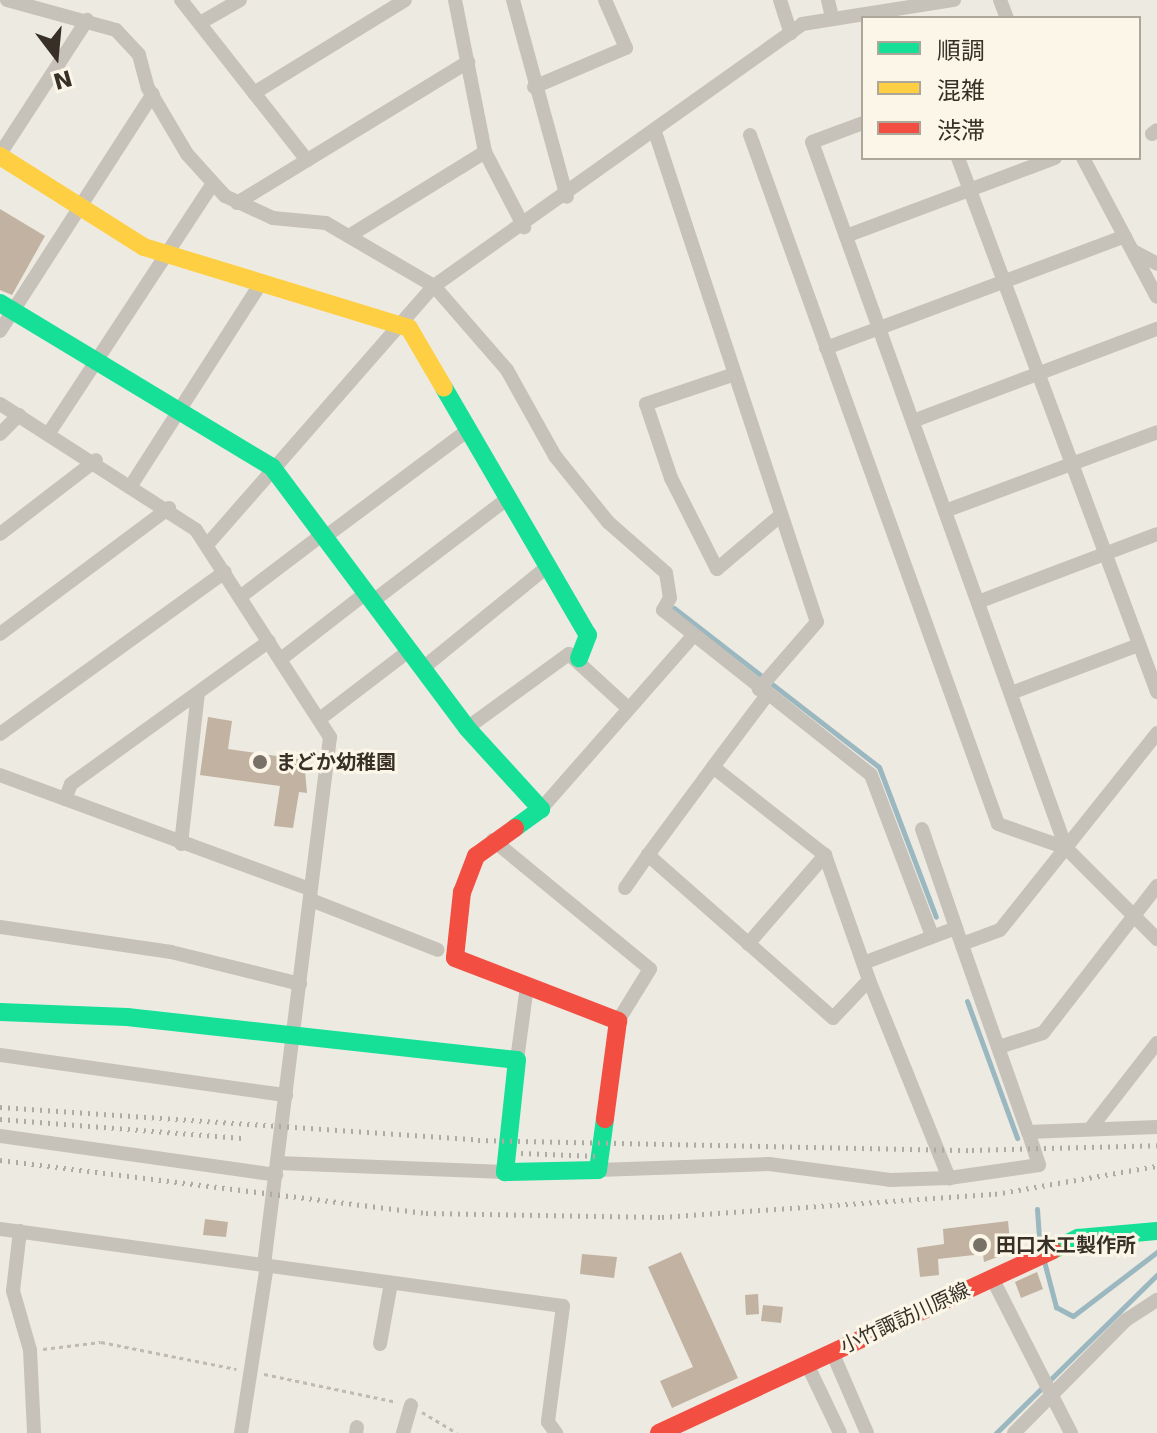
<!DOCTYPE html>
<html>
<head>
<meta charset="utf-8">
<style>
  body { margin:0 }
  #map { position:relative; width:1157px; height:1433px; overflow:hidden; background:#edeae1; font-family:"DejaVu Sans","Noto Sans JP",sans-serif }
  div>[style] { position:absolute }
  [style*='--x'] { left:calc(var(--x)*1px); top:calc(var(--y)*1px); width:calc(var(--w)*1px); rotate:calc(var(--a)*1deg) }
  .stream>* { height:5px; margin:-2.5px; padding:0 2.5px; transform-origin:2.5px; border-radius:2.5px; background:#9bb8c0 }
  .building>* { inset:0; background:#c2b2a1 }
  .path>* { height:3px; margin-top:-1.5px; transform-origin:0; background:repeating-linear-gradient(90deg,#bfbbb2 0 4px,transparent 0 8px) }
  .street>* { height:14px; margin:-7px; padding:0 7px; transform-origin:7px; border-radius:7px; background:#c7c2b9 }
  .fast>* { height:18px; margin:-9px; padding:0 9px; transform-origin:9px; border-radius:9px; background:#16e098 }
  .slow>* { height:18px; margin:-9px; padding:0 9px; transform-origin:9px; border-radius:9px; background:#ffcf43 }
  .jam>* { height:18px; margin:-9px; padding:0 9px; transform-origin:9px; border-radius:9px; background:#f24e42 }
  .rail>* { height:5px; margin-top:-2.5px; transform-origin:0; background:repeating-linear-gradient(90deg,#aeaaa4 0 2px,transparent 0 8px) }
  .dots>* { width:22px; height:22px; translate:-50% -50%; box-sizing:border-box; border:4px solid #fbf6e7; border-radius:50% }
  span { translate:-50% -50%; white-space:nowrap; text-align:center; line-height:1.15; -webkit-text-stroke:6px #fbf6e7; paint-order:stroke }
  .poi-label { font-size:20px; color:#383027; font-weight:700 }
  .left { translate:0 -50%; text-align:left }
  .street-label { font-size:20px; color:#383027 }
  .legend { position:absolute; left:861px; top:16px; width:280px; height:144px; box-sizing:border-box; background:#fbf6e7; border:2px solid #ada79a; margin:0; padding:10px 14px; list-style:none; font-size:24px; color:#383027 }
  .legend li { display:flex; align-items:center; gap:16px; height:40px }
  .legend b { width:40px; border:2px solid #ada79a }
  .north { position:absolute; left:16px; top:16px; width:80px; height:80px; -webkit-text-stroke:6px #fbf6e7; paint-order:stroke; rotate:164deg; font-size:22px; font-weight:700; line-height:32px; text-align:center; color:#383027 }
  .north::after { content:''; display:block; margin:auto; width:28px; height:36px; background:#383027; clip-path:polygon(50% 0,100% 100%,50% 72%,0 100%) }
</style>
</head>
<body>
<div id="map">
  <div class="stream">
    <i style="--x:674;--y:608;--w:259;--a:37.8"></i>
    <i style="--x:879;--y:767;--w:160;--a:69.2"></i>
    <i style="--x:967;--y:1001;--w:146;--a:69.9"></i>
    <i style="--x:1037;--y:1209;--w:39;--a:86"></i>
    <i style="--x:1044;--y:1261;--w:48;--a:75.4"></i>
    <i style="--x:1056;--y:1307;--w:19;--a:28"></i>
    <i style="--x:1073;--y:1316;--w:106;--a:-37.3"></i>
    <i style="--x:996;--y:1433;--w:226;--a:-44.5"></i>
  </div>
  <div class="building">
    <i style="clip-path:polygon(0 209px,45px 236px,12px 295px,0 290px)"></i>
    <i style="clip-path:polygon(208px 717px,232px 721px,228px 749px,304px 760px,307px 793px,299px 792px,293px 828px,274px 826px,280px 786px,200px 775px)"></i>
    <i style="clip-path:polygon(205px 1219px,228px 1222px,226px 1237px,203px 1235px)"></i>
    <i style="clip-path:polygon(1008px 1221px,1011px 1252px,984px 1262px,983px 1254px,938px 1259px,939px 1275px,920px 1277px,917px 1248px,944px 1244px,943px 1229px)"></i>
    <i style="clip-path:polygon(681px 1252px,738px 1378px,672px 1408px,660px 1381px,693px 1367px,648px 1267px)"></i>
    <i style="clip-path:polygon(582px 1254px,617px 1257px,614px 1278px,580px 1274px)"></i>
    <i style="clip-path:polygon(1037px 1272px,1043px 1289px,1021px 1298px,1015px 1282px)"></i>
    <i style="clip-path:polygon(758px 1294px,759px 1314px,746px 1315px,745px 1295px)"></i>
    <i style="clip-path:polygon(763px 1305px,783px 1307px,781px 1323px,761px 1321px)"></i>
  </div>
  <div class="path">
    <i style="--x:43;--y:1349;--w:58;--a:-6.9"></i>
    <i style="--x:101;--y:1342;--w:138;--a:11.3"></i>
    <i style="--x:264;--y:1374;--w:136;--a:11.9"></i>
    <i style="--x:422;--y:1412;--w:41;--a:31"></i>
  </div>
  <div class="street">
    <i style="--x:7;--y:0;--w:113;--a:15.4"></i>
    <i style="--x:116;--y:30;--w:34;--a:47"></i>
    <i style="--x:139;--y:55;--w:34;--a:75"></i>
    <i style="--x:148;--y:88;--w:77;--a:59.4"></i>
    <i style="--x:187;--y:154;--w:57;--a:47.9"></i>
    <i style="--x:225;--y:196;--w:53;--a:24.6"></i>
    <i style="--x:273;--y:218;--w:53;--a:5.4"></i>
    <i style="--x:326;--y:223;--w:125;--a:30.3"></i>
    <i style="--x:434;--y:286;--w:111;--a:49"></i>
    <i style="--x:507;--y:370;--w:98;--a:60.8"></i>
    <i style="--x:555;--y:456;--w:85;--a:51.2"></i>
    <i style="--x:608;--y:522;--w:77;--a:41.3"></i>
    <i style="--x:666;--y:573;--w:25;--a:81"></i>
    <i style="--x:670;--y:598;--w:14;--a:120"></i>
    <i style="--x:663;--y:610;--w:265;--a:38.4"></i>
    <i style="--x:871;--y:775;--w:172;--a:69.2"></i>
    <i style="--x:181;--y:0;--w:204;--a:51.8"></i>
    <i style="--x:455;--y:0;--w:155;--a:78.8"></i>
    <i style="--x:485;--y:152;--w:85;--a:62.5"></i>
    <i style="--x:513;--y:0;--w:204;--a:74.7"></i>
    <i style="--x:780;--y:0;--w:35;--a:72"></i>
    <i style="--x:828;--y:0;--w:18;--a:77"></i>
    <i style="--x:1000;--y:0;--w:19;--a:69"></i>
    <i style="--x:200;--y:23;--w:46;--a:-29.9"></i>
    <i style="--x:534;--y:87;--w:100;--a:-23"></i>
    <i style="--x:626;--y:48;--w:52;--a:-113.6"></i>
    <i style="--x:254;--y:93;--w:177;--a:-31.6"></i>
    <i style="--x:863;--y:123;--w:54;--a:159.6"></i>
    <i style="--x:812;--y:142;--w:750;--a:70.21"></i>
    <i style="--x:1066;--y:848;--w:129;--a:45"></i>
    <i style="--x:655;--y:132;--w:516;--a:71.71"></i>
    <i style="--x:817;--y:622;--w:89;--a:130.9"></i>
    <i style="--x:1152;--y:134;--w:6;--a:-39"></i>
    <i style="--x:750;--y:135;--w:732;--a:70.2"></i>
    <i style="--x:998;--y:824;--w:72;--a:19.4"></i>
    <i style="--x:0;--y:154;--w:160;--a:-57"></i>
    <i style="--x:958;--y:158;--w:570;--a:69.56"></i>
    <i style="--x:1083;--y:158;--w:157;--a:62"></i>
    <i style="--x:237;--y:203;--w:271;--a:-31.4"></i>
    <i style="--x:349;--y:236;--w:160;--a:-31.7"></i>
    <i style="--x:846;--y:236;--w:223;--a:-20.5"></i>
    <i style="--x:1133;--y:251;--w:27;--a:28"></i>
    <i style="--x:0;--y:331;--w:282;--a:-57.2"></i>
    <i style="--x:826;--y:348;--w:319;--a:-20.5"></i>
    <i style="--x:735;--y:374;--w:94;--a:161.4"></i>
    <i style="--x:646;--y:404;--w:78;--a:71.3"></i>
    <i style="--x:671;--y:478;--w:102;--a:63.2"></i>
    <i style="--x:717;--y:569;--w:84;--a:-40.2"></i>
    <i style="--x:0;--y:404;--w:233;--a:32.7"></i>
    <i style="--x:196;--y:530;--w:247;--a:57.1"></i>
    <i style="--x:330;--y:737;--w:532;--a:97.13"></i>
    <i style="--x:913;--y:421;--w:261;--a:-20.7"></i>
    <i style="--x:49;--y:433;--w:295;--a:-56.7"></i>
    <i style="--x:0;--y:434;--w:27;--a:-45"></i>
    <i style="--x:132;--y:484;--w:239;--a:-57.3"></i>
    <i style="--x:945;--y:511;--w:226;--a:-20.4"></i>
    <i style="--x:0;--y:534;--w:121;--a:-37.6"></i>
    <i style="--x:325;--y:537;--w:179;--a:-36.8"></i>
    <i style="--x:207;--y:545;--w:344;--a:-48.8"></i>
    <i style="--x:434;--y:286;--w:452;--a:-35.4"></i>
    <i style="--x:802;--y:24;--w:154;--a:-9"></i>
    <i style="--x:240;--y:597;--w:104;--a:-37.2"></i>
    <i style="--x:373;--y:601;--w:170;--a:-37.3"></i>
    <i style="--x:978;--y:602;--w:191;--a:-20.8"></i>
    <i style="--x:0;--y:634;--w:211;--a:-36.7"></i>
    <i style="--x:281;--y:659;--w:108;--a:-37.8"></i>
    <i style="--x:423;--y:668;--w:160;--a:-39.2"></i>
    <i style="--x:1011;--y:693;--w:137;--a:-20.6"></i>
    <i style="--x:321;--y:718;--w:112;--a:-37.4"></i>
    <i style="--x:467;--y:728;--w:126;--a:-36"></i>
    <i style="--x:569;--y:654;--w:81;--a:42.5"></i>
    <i style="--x:0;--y:734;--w:277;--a:-35.8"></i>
    <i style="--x:713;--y:767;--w:142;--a:38.2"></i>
    <i style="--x:825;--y:855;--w:133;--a:70.6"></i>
    <i style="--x:869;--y:980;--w:52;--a:133.5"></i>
    <i style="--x:833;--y:1018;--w:247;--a:-138.6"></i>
    <i style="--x:648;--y:855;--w:109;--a:-53.5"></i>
    <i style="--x:713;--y:767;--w:90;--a:-53.1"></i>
    <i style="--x:0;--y:775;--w:330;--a:20.2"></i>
    <i style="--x:65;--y:799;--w:16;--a:-68"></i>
    <i style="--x:71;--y:784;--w:244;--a:-35.8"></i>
    <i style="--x:541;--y:809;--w:229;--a:-48.7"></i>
    <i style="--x:922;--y:829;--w:105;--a:71"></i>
    <i style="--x:493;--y:840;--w:203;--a:39.4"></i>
    <i style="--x:650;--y:969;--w:61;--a:121.6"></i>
    <i style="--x:181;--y:844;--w:152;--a:-83.6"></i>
    <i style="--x:625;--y:888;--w:40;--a:-55.1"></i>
    <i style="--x:311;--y:900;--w:136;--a:21.5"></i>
    <i style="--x:0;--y:927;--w:173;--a:8.3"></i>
    <i style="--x:171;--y:952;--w:133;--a:13.9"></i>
    <i style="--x:748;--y:944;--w:118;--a:-49.1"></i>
    <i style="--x:962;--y:944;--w:40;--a:-20.2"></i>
    <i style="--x:1000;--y:930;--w:252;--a:-51.4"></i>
    <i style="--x:866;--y:962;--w:96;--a:-20.7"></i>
    <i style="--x:956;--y:928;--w:216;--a:70.6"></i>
    <i style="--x:1028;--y:1132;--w:129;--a:-2.2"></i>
    <i style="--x:869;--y:980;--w:214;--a:68"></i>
    <i style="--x:999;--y:1047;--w:46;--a:-17.7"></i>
    <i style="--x:1043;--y:1033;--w:186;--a:-52.2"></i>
    <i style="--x:0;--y:1055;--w:289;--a:8"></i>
    <i style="--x:517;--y:1060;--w:75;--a:-82.3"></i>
    <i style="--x:1090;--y:1129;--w:109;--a:-52.1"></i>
    <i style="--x:0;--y:1136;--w:279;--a:8"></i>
    <i style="--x:278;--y:1163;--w:227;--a:2.3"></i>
    <i style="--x:598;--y:1170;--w:171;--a:-2"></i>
    <i style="--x:769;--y:1164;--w:122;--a:7.5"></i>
    <i style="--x:890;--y:1180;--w:59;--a:-1.9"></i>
    <i style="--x:949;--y:1178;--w:91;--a:-8.2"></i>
    <i style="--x:1039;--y:1165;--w:35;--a:-108"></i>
    <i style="--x:0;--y:1229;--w:568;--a:7.79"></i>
    <i style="--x:563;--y:1306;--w:117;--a:97.4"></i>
    <i style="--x:548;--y:1422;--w:14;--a:54"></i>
    <i style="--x:20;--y:1231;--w:60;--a:96.7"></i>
    <i style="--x:13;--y:1291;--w:61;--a:73.9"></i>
    <i style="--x:30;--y:1350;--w:83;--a:87.2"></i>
    <i style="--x:992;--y:1278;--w:174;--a:63"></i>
    <i style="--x:380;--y:1344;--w:62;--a:-79.8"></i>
    <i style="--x:832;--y:1352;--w:88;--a:66.6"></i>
    <i style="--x:807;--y:1364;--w:76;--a:64.4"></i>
    <i style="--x:241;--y:1433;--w:169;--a:-81.2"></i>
    <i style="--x:356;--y:1433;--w:6;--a:-81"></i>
    <i style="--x:403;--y:1433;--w:29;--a:-74"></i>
    <i style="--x:1014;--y:1433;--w:159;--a:-45.3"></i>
    <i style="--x:1126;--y:1320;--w:37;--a:-33"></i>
  </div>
  <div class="fast">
    <i style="--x:0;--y:303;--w:318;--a:31.1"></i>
    <i style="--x:272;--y:467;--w:326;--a:53.2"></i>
    <i style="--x:467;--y:728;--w:110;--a:47.6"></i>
    <i style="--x:541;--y:809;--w:32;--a:144"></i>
    <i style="--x:444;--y:388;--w:286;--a:59.8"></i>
    <i style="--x:588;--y:635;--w:25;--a:111"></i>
    <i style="--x:0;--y:1012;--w:127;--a:2.3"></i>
    <i style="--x:127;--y:1017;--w:392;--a:6.3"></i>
    <i style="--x:517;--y:1060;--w:113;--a:96.1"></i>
    <i style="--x:505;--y:1172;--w:93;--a:-1.2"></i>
    <i style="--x:598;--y:1170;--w:51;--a:-82.2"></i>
    <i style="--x:1053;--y:1250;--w:28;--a:-26"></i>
    <i style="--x:1078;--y:1238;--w:79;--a:-5.1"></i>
  </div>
  <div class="slow">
    <i style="--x:0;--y:156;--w:170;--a:32.3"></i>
    <i style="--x:144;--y:247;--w:277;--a:17"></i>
    <i style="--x:409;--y:328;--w:69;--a:59.7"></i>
  </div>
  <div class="jam">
    <i style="--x:515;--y:828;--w:48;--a:144.3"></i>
    <i style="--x:476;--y:856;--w:39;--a:111"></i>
    <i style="--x:462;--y:892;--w:66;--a:96.1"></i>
    <i style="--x:455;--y:958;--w:175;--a:21.1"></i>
    <i style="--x:618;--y:1021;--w:99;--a:97.6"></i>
    <i style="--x:659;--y:1433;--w:434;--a:-24.9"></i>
  </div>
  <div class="rail">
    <i style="--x:0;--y:1107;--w:479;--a:3.9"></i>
    <i style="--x:478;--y:1140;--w:494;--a:1.2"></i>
    <i style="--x:972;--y:1150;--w:185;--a:-1.5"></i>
    <i style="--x:0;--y:1119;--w:243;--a:4.5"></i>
    <i style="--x:521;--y:1153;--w:76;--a:2.3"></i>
    <i style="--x:0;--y:1160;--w:429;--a:7.1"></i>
    <i style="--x:426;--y:1213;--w:236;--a:1"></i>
    <i style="--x:662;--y:1217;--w:334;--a:-4"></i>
    <i style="--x:995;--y:1194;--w:164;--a:-9.8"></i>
  </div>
  <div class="dots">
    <i style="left:260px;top:762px;background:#777168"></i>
    <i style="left:980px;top:1245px;background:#777168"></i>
  </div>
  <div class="poi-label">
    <span class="left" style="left:276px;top:762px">まどか幼稚園</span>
    <span class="left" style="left:996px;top:1245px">田口木工製作所</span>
  </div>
  <div class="street-label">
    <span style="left:905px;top:1318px;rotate:-25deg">小竹諏訪川原線</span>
  </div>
  <ul class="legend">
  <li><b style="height:10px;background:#16e098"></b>順調</li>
  <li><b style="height:10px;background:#ffcf43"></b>混雑</li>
  <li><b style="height:10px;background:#f24e42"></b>渋滞</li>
  </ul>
  <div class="north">N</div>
</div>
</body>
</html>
